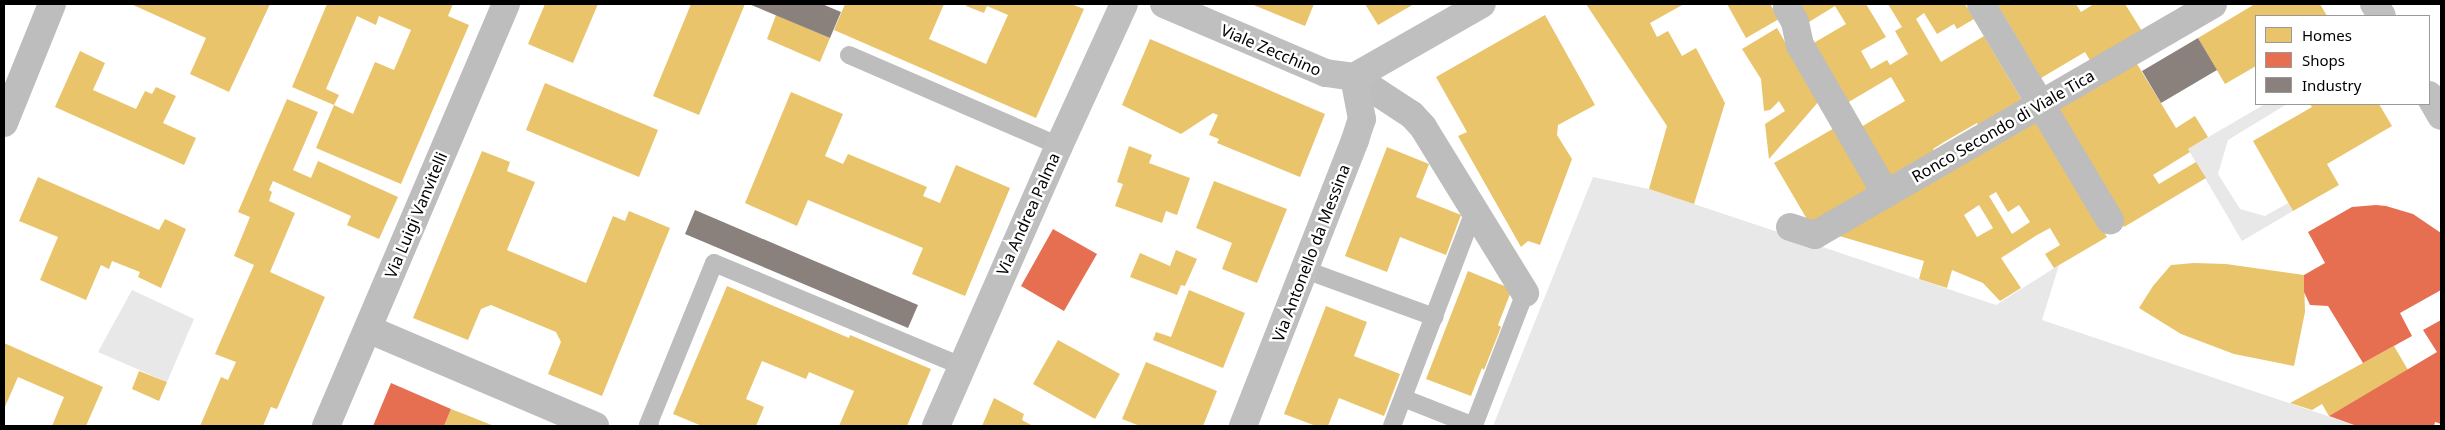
<!DOCTYPE html>
<html>
<head>
<meta charset="utf-8">
<style>
  body { margin:0 }
  #map { position:relative; width:2445px; height:430px; overflow:hidden; background:#fff; font-family:"Noto Sans",sans-serif }
  div>[style] { position:absolute }
  [style*='--x'] { left:calc(var(--x)*1px); top:calc(var(--y)*1px); width:calc(var(--w)*1px); rotate:calc(var(--a)*1deg) }
  .green>* { inset:0; background:#e8e8e8 }
  .homes>* { inset:0; background:#e9c46a }
  .shops>* { inset:0; background:#e76f51 }
  .industry>* { inset:0; background:#8a817c }
  .lane>* { height:18px; margin:-9px; padding:0 9px; transform-origin:9px; border-radius:9px; background:#bdbdbd }
  .street>* { height:28px; margin:-14px; padding:0 14px; transform-origin:14px; border-radius:14px; background:#bdbdbd }
  .secondary>* { height:28px; margin:-14px; padding:0 14px; transform-origin:14px; border-radius:14px; background:#bfbfbf }
  span { translate:-50% -50%; white-space:nowrap; text-align:center; line-height:1.15; -webkit-text-stroke:5px #fff; paint-order:stroke }
  .street-label { font-size:16px; color:#000 }
  .frame { position:absolute; inset:0; border:5px solid #000; pointer-events:none }
  .legend { position:absolute; left:2255px; top:15px; width:175px; height:90px; box-sizing:border-box; background:#fff; border:1px solid #999; margin:0; padding:6px 9px; list-style:none; font-size:15px; color:#000 }
  .legend li { display:flex; align-items:center; gap:10px; height:25px }
  .legend b { width:25px; border:1px solid #999 }
</style>
</head>
<body>
<div id="map">
  <div class="green">
    <i style="clip-path:polygon(2265px 104px,2287px 104px,2228px 140px,2218px 174px,2240px 209px,2265px 216px,2288px 203px,2293px 211px,2242px 241px,2188px 149px)"></i>
    <i style="clip-path:polygon(1593px 177px,1649px 189px,1996px 305px,2059px 265px,2042px 320px,2357px 426px,1493px 426px)"></i>
    <i style="clip-path:polygon(132px 290px,194px 319px,167px 382px,98px 352px)"></i>
  </div>
  <div class="homes">
    <i style="clip-path:polygon(131px 4px,270px 4px,229px 92px,190px 74px,206px 38px)"></i>
    <i style="clip-path:polygon(evenodd,327px 4px,453px 4px,448px 16px,469px 25px,401px 184px,316px 148px,334px 105px,292px 87px,327px 4px,357px 16px,376px 25px,379px 16px,411px 30px,394px 70px,375px 62px,353px 114px,334px 105px,339px 95px,326px 89px,357px 16px)"></i>
    <i style="clip-path:polygon(545px 4px,598px 4px,573px 63px,528px 44px)"></i>
    <i style="clip-path:polygon(691px 4px,745px 4px,699px 115px,653px 96px)"></i>
    <i style="clip-path:polygon(845px 4px,944px 4px,929px 39px,986px 64px,1008px 15px,987px 6px,984px 13px,966px 6px,967px 4px,1071px 4px,1084px 9px,1036px 118px,834px 30px)"></i>
    <i style="clip-path:polygon(1251px 4px,1314px 4px,1305px 26px)"></i>
    <i style="clip-path:polygon(1365px 4px,1414px 4px,1378px 25px)"></i>
    <i style="clip-path:polygon(1586px 4px,1684px 4px,1650px 23px,1657px 37px,1668px 31px,1682px 56px,1696px 48px,1725px 103px,1694px 204px,1649px 189px,1667px 126px)"></i>
    <i style="clip-path:polygon(1727px 4px,1770px 4px,1779px 19px,1746px 38px)"></i>
    <i style="clip-path:polygon(1798px 4px,1866px 4px,1886px 37px,1861px 51px,1871px 69px,1887px 60px,1890px 65px,1908px 54px,1895px 31px,1902px 27px,1888px 4px,1965px 4px,1974px 19px,1957px 29px,1954px 24px,1937px 34px,1924px 13px,1916px 19px,1941px 62px,1984px 36px,2023px 102px,1980px 128px,1977px 123px,1944px 142px,1933px 149px,1937px 154px,1893px 180px,1861px 127px,1905px 101px,1891px 77px,1847px 103px,1812px 44px,1846px 24px,1835px 6px,1809px 22px)"></i>
    <i style="clip-path:polygon(1997px 4px,2076px 4px,2081px 12px,2094px 4px,2125px 4px,2142px 31px,2091px 62px,2085px 52px,2041px 78px)"></i>
    <i style="clip-path:polygon(2255px 4px,2320px 4px,2327px 16px,2256px 16px,2256px 66px,2225px 84px,2198px 38px)"></i>
    <i style="clip-path:polygon(776px 15px,830px 38px,820px 62px,767px 39px)"></i>
    <i style="clip-path:polygon(1545px 15px,1595px 105px,1558px 125px,1557px 135px,1572px 159px,1540px 245px,1528px 241px,1521px 247px,1458px 136px,1467px 132px,1436px 77px)"></i>
    <i style="clip-path:polygon(1777px 28px,1819px 101px,1769px 159px,1765px 124px,1785px 111px,1779px 101px,1770px 110px,1764px 111px,1761px 79px,1742px 49px)"></i>
    <i style="clip-path:polygon(1150px 39px,1325px 114px,1300px 177px,1217px 143px,1219px 139px,1209px 135px,1218px 115px,1213px 113px,1181px 134px,1122px 105px)"></i>
    <i style="clip-path:polygon(80px 51px,105px 63px,93px 90px,136px 109px,145px 91px,152px 94px,156px 87px,176px 96px,163px 123px,196px 138px,184px 165px,55px 107px)"></i>
    <i style="clip-path:polygon(2134px 59px,2176px 128px,2195px 116px,2208px 137px,2188px 149px,2190px 152px,2153px 175px,2159px 184px,2196px 162px,2206px 178px,2124px 227px,2053px 107px)"></i>
    <i style="clip-path:polygon(545px 83px,658px 130px,639px 177px,526px 130px)"></i>
    <i style="clip-path:polygon(791px 92px,843px 114px,825px 156px,843px 164px,848px 154px,927px 187px,923px 196px,940px 203px,956px 165px,1010px 188px,965px 296px,912px 274px,923px 248px,808px 200px,797px 226px,745px 203px)"></i>
    <i style="clip-path:polygon(287px 99px,318px 112px,293px 170px,311px 178px,318px 161px,398px 197px,379px 239px,347px 225px,351px 216px,273px 181px,269px 190px,272px 192px,269px 201px,295px 213px,270px 272px,325px 297px,277px 409px,271px 407px,263px 426px,200px 426px,221px 377px,228px 380px,236px 362px,215px 354px,254px 265px,234px 256px,250px 217px,238px 212px)"></i>
    <i style="clip-path:polygon(2310px 104px,2379px 104px,2392px 126px,2327px 164px,2339px 185px,2293px 211px,2253px 141px,2312px 107px)"></i>
    <i style="clip-path:polygon(evenodd,2036px 117px,2107px 237px,2054px 268px,2045px 254px,2060px 245px,2050px 228px,2037px 235px,2001px 258px,2021px 288px,2000px 301px,1983px 283px,1952px 270px,1947px 288px,1919px 279px,1924px 261px,1836px 235px,2036px 117px,1996px 192px,2008px 212px,2019px 205px,2030px 222px,2012px 234px,1989px 196px,1996px 192px,2036px 117px,1979px 205px,1993px 228px,1977px 237px,1964px 215px,1979px 205px)"></i>
    <i style="clip-path:polygon(1836px 127px,1872px 191px,1811px 226px,1774px 163px)"></i>
    <i style="clip-path:polygon(1129px 146px,1152px 155px,1149px 163px,1190px 178px,1177px 215px,1166px 211px,1162px 223px,1115px 206px,1123px 184px,1117px 182px)"></i>
    <i style="clip-path:polygon(1387px 147px,1429px 164px,1416px 197px,1461px 215px,1446px 255px,1400px 237px,1387px 272px,1345px 256px)"></i>
    <i style="clip-path:polygon(482px 151px,510px 162px,507px 171px,535px 182px,507px 250px,586px 283px,613px 216px,625px 221px,629px 211px,670px 228px,602px 396px,548px 374px,561px 342px,556px 332px,491px 305px,481px 309px,468px 340px,413px 318px)"></i>
    <i style="clip-path:polygon(38px 177px,159px 230px,165px 219px,186px 229px,161px 288px,138px 277px,140px 272px,112px 261px,109px 269px,101px 265px,86px 300px,40px 280px,58px 237px,19px 221px)"></i>
    <i style="clip-path:polygon(1214px 181px,1287px 209px,1257px 283px,1222px 269px,1232px 243px,1196px 228px)"></i>
    <i style="clip-path:polygon(1176px 250px,1197px 259px,1185px 286px,1181px 285px,1177px 295px,1130px 277px,1140px 253px,1170px 266px)"></i>
    <i style="clip-path:polygon(2194px 263px,2226px 264px,2304px 275px,2305px 312px,2294px 366px,2234px 354px,2181px 334px,2139px 308px,2153px 286px,2171px 265px)"></i>
    <i style="clip-path:polygon(1468px 271px,1512px 289px,1498px 325px,1501px 327px,1484px 370px,1482px 368px,1471px 396px,1426px 379px)"></i>
    <i style="clip-path:polygon(727px 286px,849px 338px,850px 335px,931px 369px,907px 426px,839px 426px,854px 391px,809px 372px,806px 379px,762px 361px,746px 399px,764px 407px,756px 426px,702px 426px,673px 414px)"></i>
    <i style="clip-path:polygon(1189px 290px,1245px 313px,1223px 368px,1153px 340px,1156px 332px,1171px 337px)"></i>
    <i style="clip-path:polygon(1326px 306px,1367px 322px,1354px 356px,1400px 374px,1384px 416px,1339px 398px,1328px 426px,1316px 426px,1284px 414px)"></i>
    <i style="clip-path:polygon(1058px 340px,1120px 374px,1095px 419px,1033px 384px)"></i>
    <i style="clip-path:polygon(4px 343px,103px 387px,86px 426px,52px 426px,64px 397px,18px 377px,4px 409px)"></i>
    <i style="clip-path:polygon(2394px 346px,2408px 370px,2329px 416px,2322px 404px,2312px 410px,2290px 403px)"></i>
    <i style="clip-path:polygon(1146px 362px,1217px 391px,1203px 426px,1140px 426px,1122px 419px)"></i>
    <i style="clip-path:polygon(139px 371px,167px 382px,159px 401px,132px 389px)"></i>
    <i style="clip-path:polygon(994px 398px,1024px 414px,1022px 420px,1033px 426px,982px 426px)"></i>
    <i style="clip-path:polygon(451px 409px,464px 414px,494px 426px,444px 426px)"></i>
  </div>
  <div class="shops">
    <i style="clip-path:polygon(2376px 205px,2386px 206px,2413px 214px,2441px 233px,2441px 290px,2400px 313px,2412px 336px,2363px 363px,2328px 306px,2310px 305px,2304px 292px,2304px 275px,2325px 263px,2308px 232px,2352px 207px)"></i>
    <i style="clip-path:polygon(1053px 229px,1097px 254px,1064px 311px,1021px 286px)"></i>
    <i style="clip-path:polygon(2441px 320px,2441px 424px,2435px 422px,2434px 426px,2357px 426px,2329px 416px,2437px 352px,2423px 330px)"></i>
    <i style="clip-path:polygon(391px 383px,451px 409px,444px 426px,373px 426px)"></i>
  </div>
  <div class="industry">
    <i style="clip-path:polygon(749px 4px,822px 4px,841px 12px,830px 38px)"></i>
    <i style="clip-path:polygon(2198px 38px,2217px 70px,2161px 103px,2142px 71px)"></i>
    <i style="clip-path:polygon(695px 210px,918px 305px,908px 328px,685px 234px)"></i>
  </div>
  <div class="lane">
    <i style="--x:849;--y:55;--w:229;--a:23.4"></i>
    <i style="--x:1303;--y:269;--w:140;--a:20.1"></i>
    <i style="--x:1403;--y:398;--w:76;--a:21.5"></i>
    <i style="--x:1474;--y:425;--w:142;--a:-68.9"></i>
    <i style="--x:650;--y:426;--w:2;--a:-153"></i>
    <i style="--x:648;--y:425;--w:175;--a:-67.8"></i>
    <i style="--x:714;--y:263;--w:268;--a:22.6"></i>
    <i style="--x:1392;--y:426;--w:230;--a:-69.1"></i>
  </div>
  <div class="street">
    <i style="--x:1981;--y:4;--w:252;--a:59.2"></i>
    <i style="--x:1787;--y:8;--w:16;--a:60"></i>
    <i style="--x:1795;--y:22;--w:24;--a:78"></i>
    <i style="--x:1800;--y:45;--w:172;--a:60"></i>
    <i style="--x:1354;--y:77;--w:69;--a:33.2"></i>
    <i style="--x:1412;--y:115;--w:16;--a:47"></i>
    <i style="--x:1423;--y:127;--w:195;--a:58.4"></i>
    <i style="--x:4;--y:123;--w:128;--a:-68"></i>
    <i style="--x:1790;--y:227;--w:26;--a:18"></i>
    <i style="--x:1815;--y:235;--w:460;--a:-30.1"></i>
    <i style="--x:368;--y:329;--w:247;--a:23.1"></i>
    <i style="--x:326;--y:426;--w:459;--a:-66.9"></i>
  </div>
  <div class="secondary">
    <i style="--x:1164;--y:4;--w:176;--a:23.1"></i>
    <i style="--x:1326;--y:73;--w:28;--a:8"></i>
    <i style="--x:1354;--y:77;--w:147;--a:-29.7"></i>
    <i style="--x:2374;--y:4;--w:14;--a:56"></i>
    <i style="--x:2429;--y:95;--w:24;--a:60"></i>
    <i style="--x:936;--y:426;--w:306;--a:-66.3"></i>
    <i style="--x:1059;--y:146;--w:156;--a:-65.4"></i>
    <i style="--x:1243;--y:426;--w:307;--a:-68.6"></i>
    <i style="--x:1355;--y:140;--w:22;--a:-72"></i>
    <i style="--x:1362;--y:119;--w:43;--a:-100.8"></i>
  </div>
  <div class="street-label">
    <span style="left:1271px;top:50px;rotate:23deg">Viale Zecchino</span>
    <span style="left:2003px;top:126px;rotate:-30deg">Ronco Secondo di Viale Tica</span>
    <span style="left:1028px;top:214px;rotate:-66deg">Via Andrea Palma</span>
    <span style="left:416px;top:215px;rotate:-67deg">Via Luigi Vanvitelli</span>
    <span style="left:1311px;top:253px;rotate:-69deg">Via Antonello da Messina</span>
  </div>
  <div class="frame"></div>
  <ul class="legend">
  <li><b style="height:14px;background:#e9c46a"></b>Homes</li>
  <li><b style="height:14px;background:#e76f51"></b>Shops</li>
  <li><b style="height:14px;background:#8a817c"></b>Industry</li>
  </ul>
</div>
</body>
</html>
